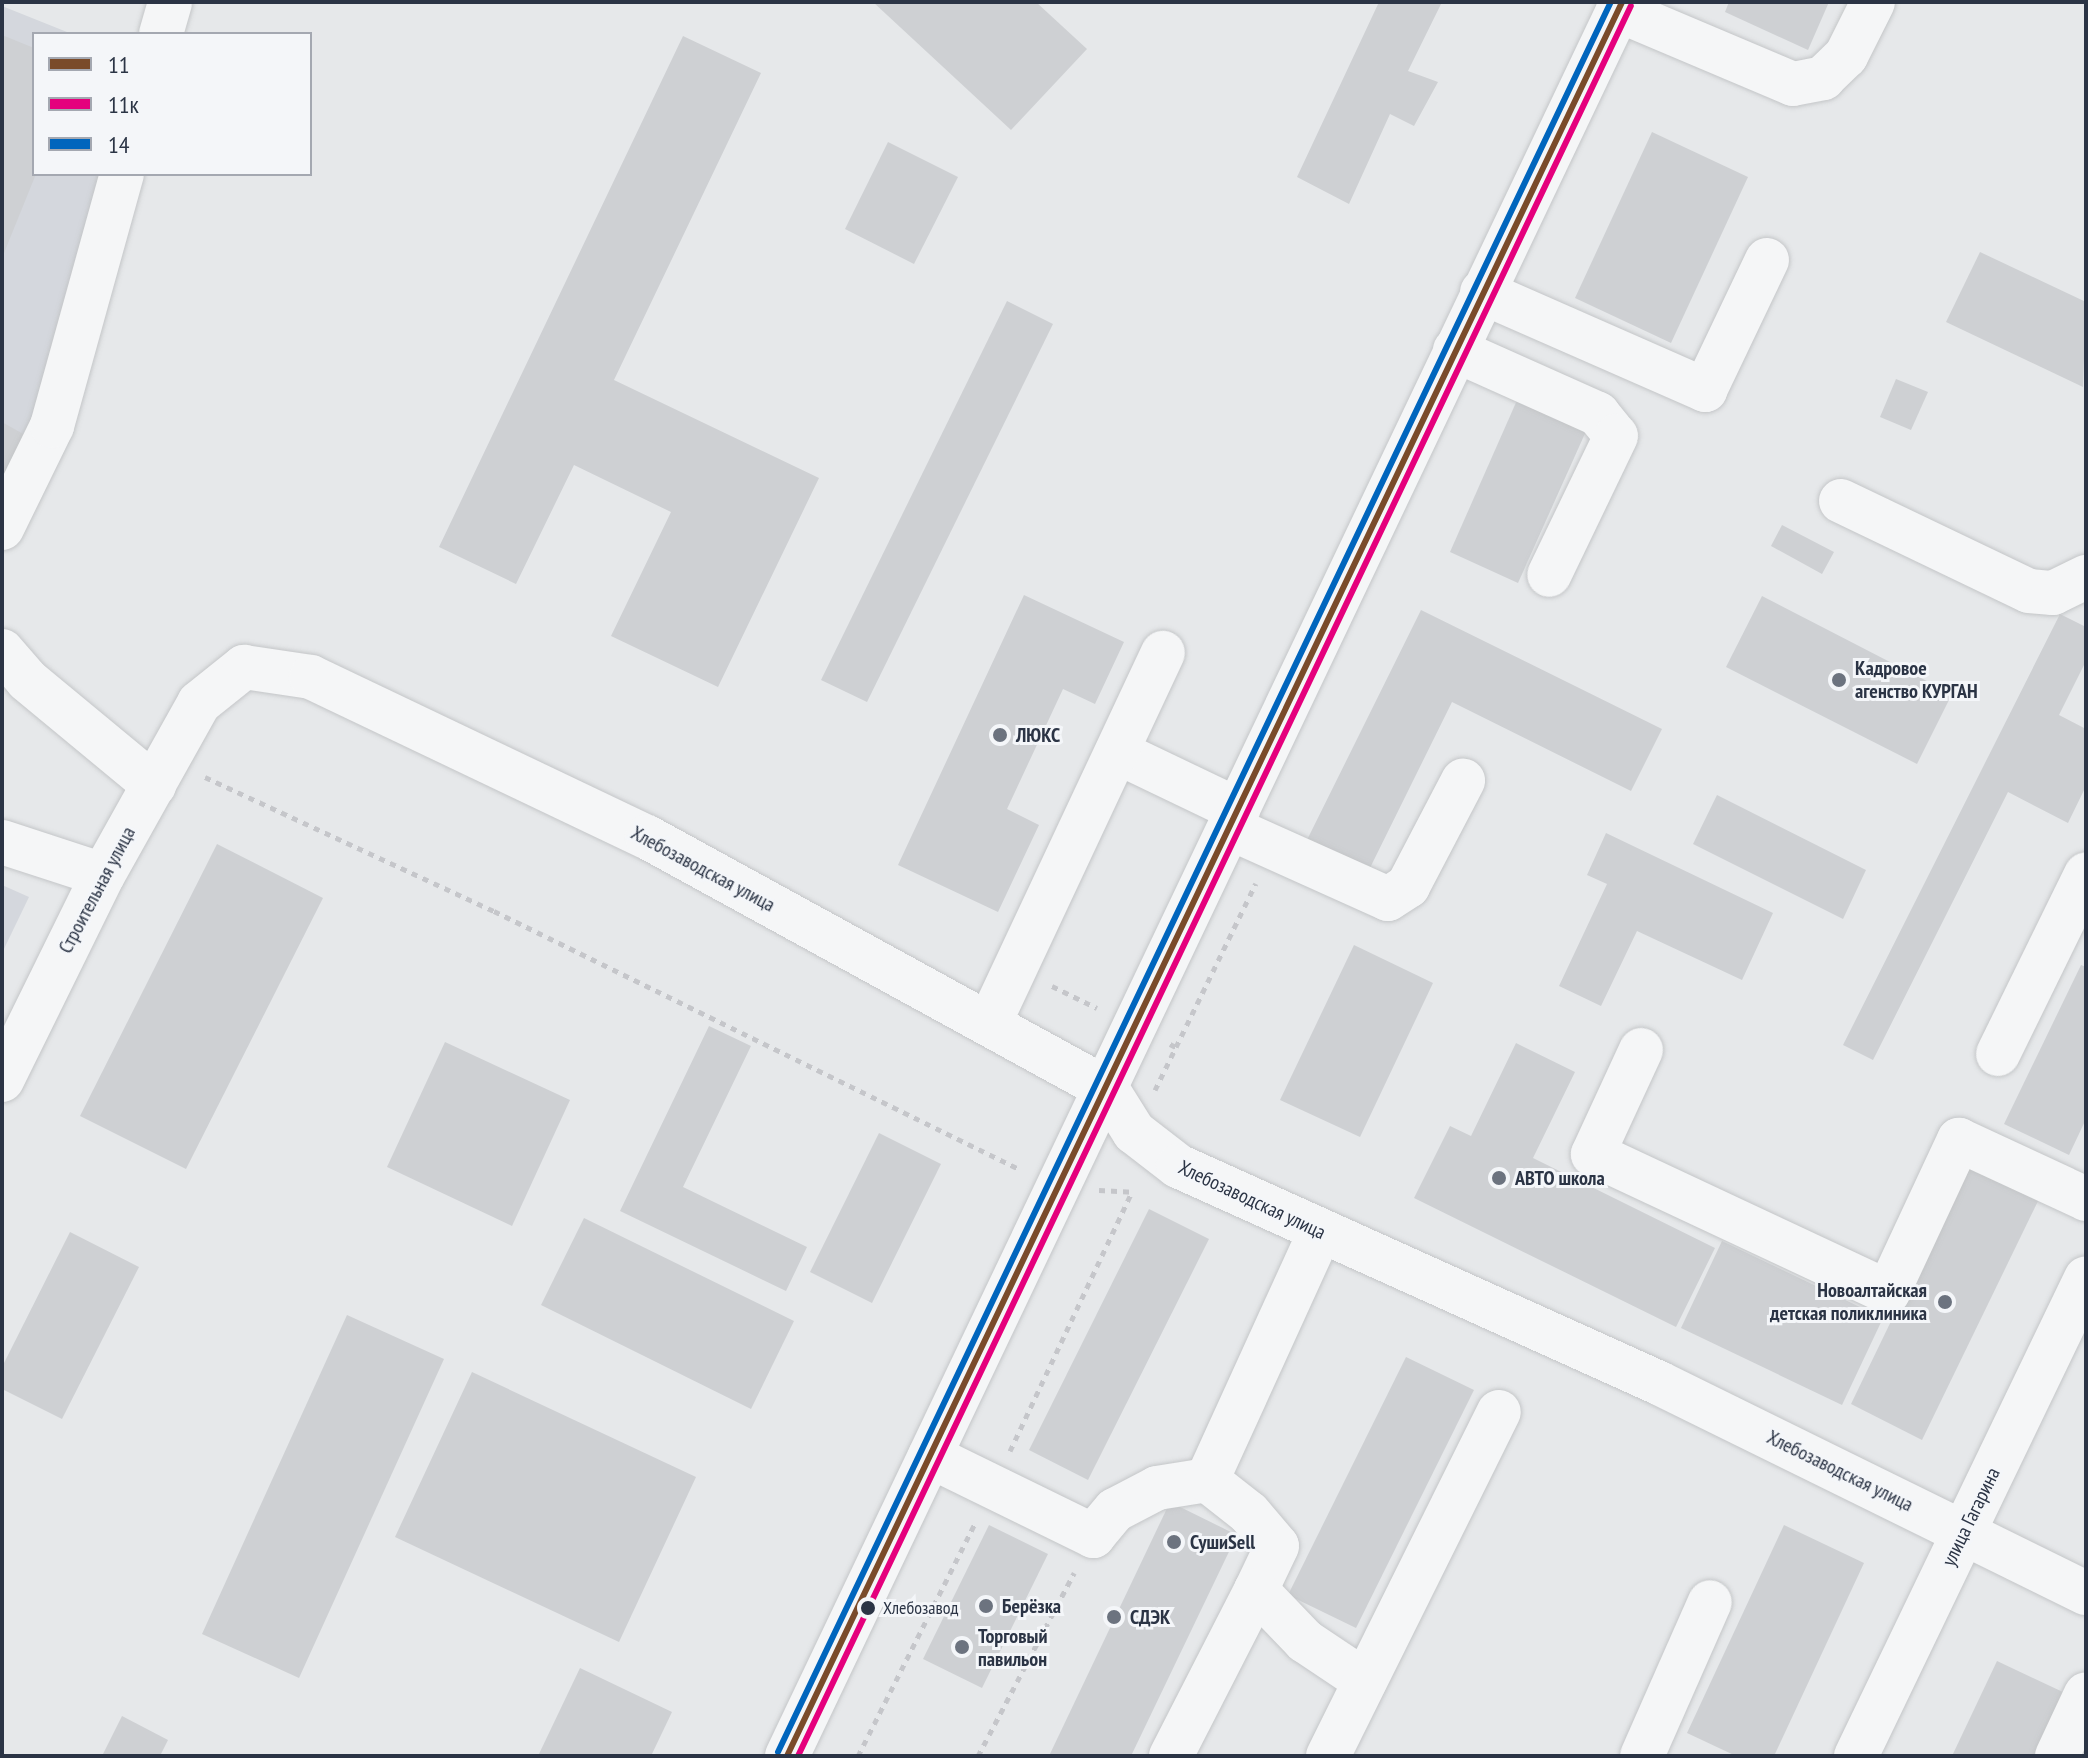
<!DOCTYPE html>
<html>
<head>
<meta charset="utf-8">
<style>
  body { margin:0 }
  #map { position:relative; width:2088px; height:1758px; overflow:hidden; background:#e6e8ea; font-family:"PT Sans Narrow",sans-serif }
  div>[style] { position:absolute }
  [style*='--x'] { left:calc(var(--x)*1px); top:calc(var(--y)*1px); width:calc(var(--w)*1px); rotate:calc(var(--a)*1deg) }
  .built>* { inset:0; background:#d4d7dd }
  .building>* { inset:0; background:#ced0d3 }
  .path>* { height:5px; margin-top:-2.5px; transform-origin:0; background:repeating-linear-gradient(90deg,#c5c6ca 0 6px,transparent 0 12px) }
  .roads { filter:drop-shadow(0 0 2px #c4c6c8) drop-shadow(0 0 2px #c4c6c8) }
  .minor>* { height:44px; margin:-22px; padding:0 22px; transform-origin:22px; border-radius:22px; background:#f5f6f7 }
  .bus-1>* { height:6px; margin:-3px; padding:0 3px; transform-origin:3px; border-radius:3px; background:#7a4b2a }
  .bus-2>* { height:6px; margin:-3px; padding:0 3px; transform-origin:3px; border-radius:3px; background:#e5007d }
  .bus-3>* { height:6px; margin:-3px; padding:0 3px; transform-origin:3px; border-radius:3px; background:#0065bd }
  .dots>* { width:22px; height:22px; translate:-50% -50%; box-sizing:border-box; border:4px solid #f4f6f9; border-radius:50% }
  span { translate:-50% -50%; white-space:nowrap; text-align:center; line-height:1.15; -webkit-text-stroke:6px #f4f6f9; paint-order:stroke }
  .bus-label { font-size:18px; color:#2b3445 }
  .left { translate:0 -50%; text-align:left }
  .poi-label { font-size:20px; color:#2b3445; font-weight:700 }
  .right { translate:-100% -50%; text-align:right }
  .street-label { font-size:20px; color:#2b3445 }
  .frame { position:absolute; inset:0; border:4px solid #2b3445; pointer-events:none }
  .legend { position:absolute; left:32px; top:32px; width:280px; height:144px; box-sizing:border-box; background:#f4f6f9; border:2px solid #a4a8b1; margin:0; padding:10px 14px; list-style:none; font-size:24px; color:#2b3445 }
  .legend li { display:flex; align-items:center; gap:16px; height:40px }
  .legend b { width:40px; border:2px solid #a4a8b1 }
</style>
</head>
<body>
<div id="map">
  <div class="built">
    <i style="clip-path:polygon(2px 6px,72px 34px,34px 34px,34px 174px,102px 174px,32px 439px,2px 491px)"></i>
    <i style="clip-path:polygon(2px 885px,29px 897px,2px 953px)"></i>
  </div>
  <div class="building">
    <i style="clip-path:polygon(873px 2px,1036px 2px,1087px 49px,1011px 130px)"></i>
    <i style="clip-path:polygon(1379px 2px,1442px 2px,1408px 71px,1438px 82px,1414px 126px,1390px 114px,1349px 204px,1297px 177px)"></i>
    <i style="clip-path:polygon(1729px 2px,1829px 2px,1808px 50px,1725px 12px)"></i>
    <i style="clip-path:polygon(2px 35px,34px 48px,36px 174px,2px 258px)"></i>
    <i style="clip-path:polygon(683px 36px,761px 73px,614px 380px,819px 478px,718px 687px,611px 636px,671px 512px,574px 465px,516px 584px,439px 547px)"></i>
    <i style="clip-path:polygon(1652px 132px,1748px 177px,1671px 343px,1575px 298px)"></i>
    <i style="clip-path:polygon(888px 142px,958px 177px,914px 264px,845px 229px)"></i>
    <i style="clip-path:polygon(1980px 252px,2086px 302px,2083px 387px,1946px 322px)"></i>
    <i style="clip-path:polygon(1007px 301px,1053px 324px,867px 702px,821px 680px)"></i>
    <i style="clip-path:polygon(1896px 379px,1928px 392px,1911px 430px,1880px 417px)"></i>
    <i style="clip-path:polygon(1518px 398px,1587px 429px,1518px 583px,1450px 552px)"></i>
    <i style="clip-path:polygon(2px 422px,32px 439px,2px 491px)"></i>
    <i style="clip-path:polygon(1782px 525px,1834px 552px,1822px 574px,1771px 546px)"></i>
    <i style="clip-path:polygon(1024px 595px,1124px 642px,1095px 704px,1063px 689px,1007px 809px,1039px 825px,998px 912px,898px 865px)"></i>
    <i style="clip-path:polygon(1762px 596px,1952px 694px,1917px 764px,1726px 667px)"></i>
    <i style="clip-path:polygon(1421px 610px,1662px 729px,1631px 791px,1452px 702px,1367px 874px,1305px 844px)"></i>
    <i style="clip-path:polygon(2060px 614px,2086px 627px,2086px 661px,2059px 715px,2086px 729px,2086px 786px,2068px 823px,2008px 792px,1873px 1060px,1843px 1045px)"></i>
    <i style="clip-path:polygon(1717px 795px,1866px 870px,1843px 919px,1693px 844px)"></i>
    <i style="clip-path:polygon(1606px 833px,1773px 913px,1742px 980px,1637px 931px,1601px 1006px,1559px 986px,1607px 884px,1587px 875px)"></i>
    <i style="clip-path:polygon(217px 844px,323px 898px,186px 1169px,80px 1116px)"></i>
    <i style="clip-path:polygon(1354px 945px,1433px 983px,1360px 1137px,1280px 1100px)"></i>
    <i style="clip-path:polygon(2081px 965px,2086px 967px,2086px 1119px,2069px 1155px,2004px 1124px)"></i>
    <i style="clip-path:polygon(709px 1026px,751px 1046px,683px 1187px,807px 1247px,786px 1291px,620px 1211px)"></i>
    <i style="clip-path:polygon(445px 1042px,570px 1100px,512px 1226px,387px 1167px)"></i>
    <i style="clip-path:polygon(1516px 1043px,1575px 1072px,1533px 1158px,1715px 1248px,1676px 1327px,1414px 1198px,1450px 1126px,1471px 1136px)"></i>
    <i style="clip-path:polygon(879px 1133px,941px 1164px,872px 1303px,810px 1272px)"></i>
    <i style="clip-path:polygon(1967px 1164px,2039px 1199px,1922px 1440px,1851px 1404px)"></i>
    <i style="clip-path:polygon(1149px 1209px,1209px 1239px,1088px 1480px,1029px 1450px)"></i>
    <i style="clip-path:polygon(584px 1218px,794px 1321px,751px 1409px,541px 1305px)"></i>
    <i style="clip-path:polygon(70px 1232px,139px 1267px,62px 1419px,2px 1389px,2px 1367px)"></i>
    <i style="clip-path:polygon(1722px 1241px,1883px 1318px,1842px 1405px,1681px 1328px)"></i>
    <i style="clip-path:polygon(347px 1315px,444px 1359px,299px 1678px,202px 1634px)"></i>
    <i style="clip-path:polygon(1406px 1357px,1474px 1390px,1356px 1628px,1288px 1595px)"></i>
    <i style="clip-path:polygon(472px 1372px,696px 1477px,619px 1642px,395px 1537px)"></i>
    <i style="clip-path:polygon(1170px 1502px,1237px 1535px,1131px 1756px,1049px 1756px)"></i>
    <i style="clip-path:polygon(989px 1525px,1048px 1554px,982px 1688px,923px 1659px)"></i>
    <i style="clip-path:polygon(1784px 1525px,1864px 1563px,1774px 1756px,1736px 1756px,1687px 1733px)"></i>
    <i style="clip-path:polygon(1997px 1661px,2065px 1693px,2034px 1756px,1952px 1756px)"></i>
    <i style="clip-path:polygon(580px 1668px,672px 1712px,651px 1756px,538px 1756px)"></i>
    <i style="clip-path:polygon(122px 1716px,168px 1740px,160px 1756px,102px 1756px)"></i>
  </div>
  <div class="path">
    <i style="--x:205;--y:777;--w:319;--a:24.9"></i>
    <i style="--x:494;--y:911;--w:587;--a:26.17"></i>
    <i style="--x:1052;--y:986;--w:50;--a:26.1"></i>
    <i style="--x:1170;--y:1044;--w:7;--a:27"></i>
    <i style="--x:1176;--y:1047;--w:182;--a:-64"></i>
    <i style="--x:1155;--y:1090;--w:48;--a:-64"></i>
    <i style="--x:1099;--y:1190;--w:33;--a:3"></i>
    <i style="--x:1010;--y:1451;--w:286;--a:-64.8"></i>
    <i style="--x:858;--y:1756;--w:263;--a:-63.3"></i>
    <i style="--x:978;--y:1756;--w:207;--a:-62.3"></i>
  </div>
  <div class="roads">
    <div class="minor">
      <i style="--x:1618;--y:10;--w:190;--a:22.9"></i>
      <i style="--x:1793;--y:84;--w:31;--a:-11"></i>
      <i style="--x:1823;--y:78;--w:32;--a:-44"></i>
      <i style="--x:1846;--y:56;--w:60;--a:-63.4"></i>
      <i style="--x:161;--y:34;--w:33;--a:-74"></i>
      <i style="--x:1482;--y:292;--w:244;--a:23.7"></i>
      <i style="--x:1705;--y:390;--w:144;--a:-64.5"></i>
      <i style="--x:1455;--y:350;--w:157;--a:24.1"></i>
      <i style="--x:1598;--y:414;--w:28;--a:51"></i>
      <i style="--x:1616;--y:436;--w:154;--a:115.7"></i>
      <i style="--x:1841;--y:501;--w:208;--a:25.6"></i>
      <i style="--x:2029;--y:591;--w:24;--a:5"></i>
      <i style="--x:2053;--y:593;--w:37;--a:-26"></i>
      <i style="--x:2;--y:528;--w:114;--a:-63.9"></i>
      <i style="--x:52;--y:426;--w:262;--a:-74.5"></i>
      <i style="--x:2;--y:651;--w:38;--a:49"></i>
      <i style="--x:27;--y:680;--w:165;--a:39.6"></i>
      <i style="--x:1117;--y:752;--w:134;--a:25.6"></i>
      <i style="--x:1230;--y:828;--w:173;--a:24.2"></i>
      <i style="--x:1388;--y:899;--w:24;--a:-33"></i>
      <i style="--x:1408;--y:886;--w:119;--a:-62.4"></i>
      <i style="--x:2;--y:842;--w:106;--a:18.1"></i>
      <i style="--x:989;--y:1024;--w:410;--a:-64.9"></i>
      <i style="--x:1641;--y:1050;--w:115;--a:114.8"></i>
      <i style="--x:1593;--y:1154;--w:326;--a:25.1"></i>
      <i style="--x:1888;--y:1292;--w:168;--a:-65"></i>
      <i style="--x:1959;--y:1140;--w:140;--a:24.9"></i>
      <i style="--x:1998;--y:1054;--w:200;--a:-63.9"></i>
      <i style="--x:2;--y:1080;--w:229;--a:-63.8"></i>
      <i style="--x:103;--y:875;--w:197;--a:-60.8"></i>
      <i style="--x:199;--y:703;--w:58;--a:-38.7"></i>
      <i style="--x:244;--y:667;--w:68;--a:8.5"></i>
      <i style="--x:311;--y:677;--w:372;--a:25.5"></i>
      <i style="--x:647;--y:837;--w:525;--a:28.72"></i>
      <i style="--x:1107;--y:1089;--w:51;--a:57.9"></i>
      <i style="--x:1134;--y:1132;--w:56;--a:37.7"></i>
      <i style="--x:1178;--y:1166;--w:528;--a:24.28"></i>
      <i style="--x:1659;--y:1383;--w:476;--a:26.2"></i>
      <i style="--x:930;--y:1456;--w:182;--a:26.1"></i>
      <i style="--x:1093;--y:1536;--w:34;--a:-50"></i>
      <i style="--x:1115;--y:1510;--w:47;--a:-27.6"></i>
      <i style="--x:1157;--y:1488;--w:51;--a:-9.1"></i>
      <i style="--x:1207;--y:1480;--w:53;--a:38.2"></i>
      <i style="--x:1249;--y:1513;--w:43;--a:49.7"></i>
      <i style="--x:1277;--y:1546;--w:49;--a:115.5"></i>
      <i style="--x:1256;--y:1590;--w:71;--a:46.1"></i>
      <i style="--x:1305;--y:1641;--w:72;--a:33.7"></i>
      <i style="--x:1207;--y:1480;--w:273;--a:-65.5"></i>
      <i style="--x:787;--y:1756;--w:1943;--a:-64.54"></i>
      <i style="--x:1171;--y:1756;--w:186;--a:-62.9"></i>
      <i style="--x:1328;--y:1756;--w:384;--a:-63.6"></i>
      <i style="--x:1642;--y:1756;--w:168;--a:-66.2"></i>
      <i style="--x:1856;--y:1756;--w:530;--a:-64.3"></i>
      <i style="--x:2057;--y:1756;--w:68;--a:-64.9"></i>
    </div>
  </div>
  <div class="bus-1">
    <i style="--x:787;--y:1756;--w:1943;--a:-64.54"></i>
  </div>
  <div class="bus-2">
    <i style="--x:798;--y:1756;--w:1938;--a:-64.55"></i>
  </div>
  <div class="bus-3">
    <i style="--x:778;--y:1752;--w:1938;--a:-64.55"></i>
  </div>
  <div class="dots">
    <i style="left:1839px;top:680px;background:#6c737f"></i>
    <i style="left:1000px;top:735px;background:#6c737f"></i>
    <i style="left:1499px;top:1178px;background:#6c737f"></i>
    <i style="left:1945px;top:1302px;background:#6c737f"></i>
    <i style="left:1174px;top:1542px;background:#6c737f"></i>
    <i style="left:986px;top:1606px;background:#6c737f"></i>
    <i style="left:868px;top:1608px;background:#2b3445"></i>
    <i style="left:1114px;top:1617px;background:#6c737f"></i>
    <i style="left:962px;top:1647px;background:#6c737f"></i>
  </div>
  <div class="bus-label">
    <span class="left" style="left:883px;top:1608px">Хлебозавод</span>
  </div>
  <div class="poi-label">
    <span class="left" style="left:1855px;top:680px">Кадровое<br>агенство КУРГАН</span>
    <span class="left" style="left:1016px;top:735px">ЛЮКС</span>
    <span class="left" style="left:1515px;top:1178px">АВТО школа</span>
    <span class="right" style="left:1927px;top:1302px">Новоалтайская<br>детская поликлиника</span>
    <span class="left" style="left:1190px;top:1542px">СушиSell</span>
    <span class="left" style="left:1002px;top:1606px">Берёзка</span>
    <span class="left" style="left:1130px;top:1617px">СДЭК</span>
    <span class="left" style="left:978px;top:1648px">Торговый<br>павильон</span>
  </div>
  <div class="street-label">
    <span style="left:703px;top:869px;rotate:28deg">Хлебозаводская улица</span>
    <span style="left:97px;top:890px;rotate:-62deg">Строительная улица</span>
    <span style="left:1252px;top:1200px;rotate:25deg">Хлебозаводская улица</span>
    <span style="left:1840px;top:1471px;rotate:26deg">Хлебозаводская улица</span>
    <span style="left:1971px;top:1517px;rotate:-64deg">улица Гагарина</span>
  </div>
  <div class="frame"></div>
  <ul class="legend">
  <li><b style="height:10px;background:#7a4b2a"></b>11</li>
  <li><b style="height:10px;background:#e5007d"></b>11к</li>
  <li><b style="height:10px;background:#0065bd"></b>14</li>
  </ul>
</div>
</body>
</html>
